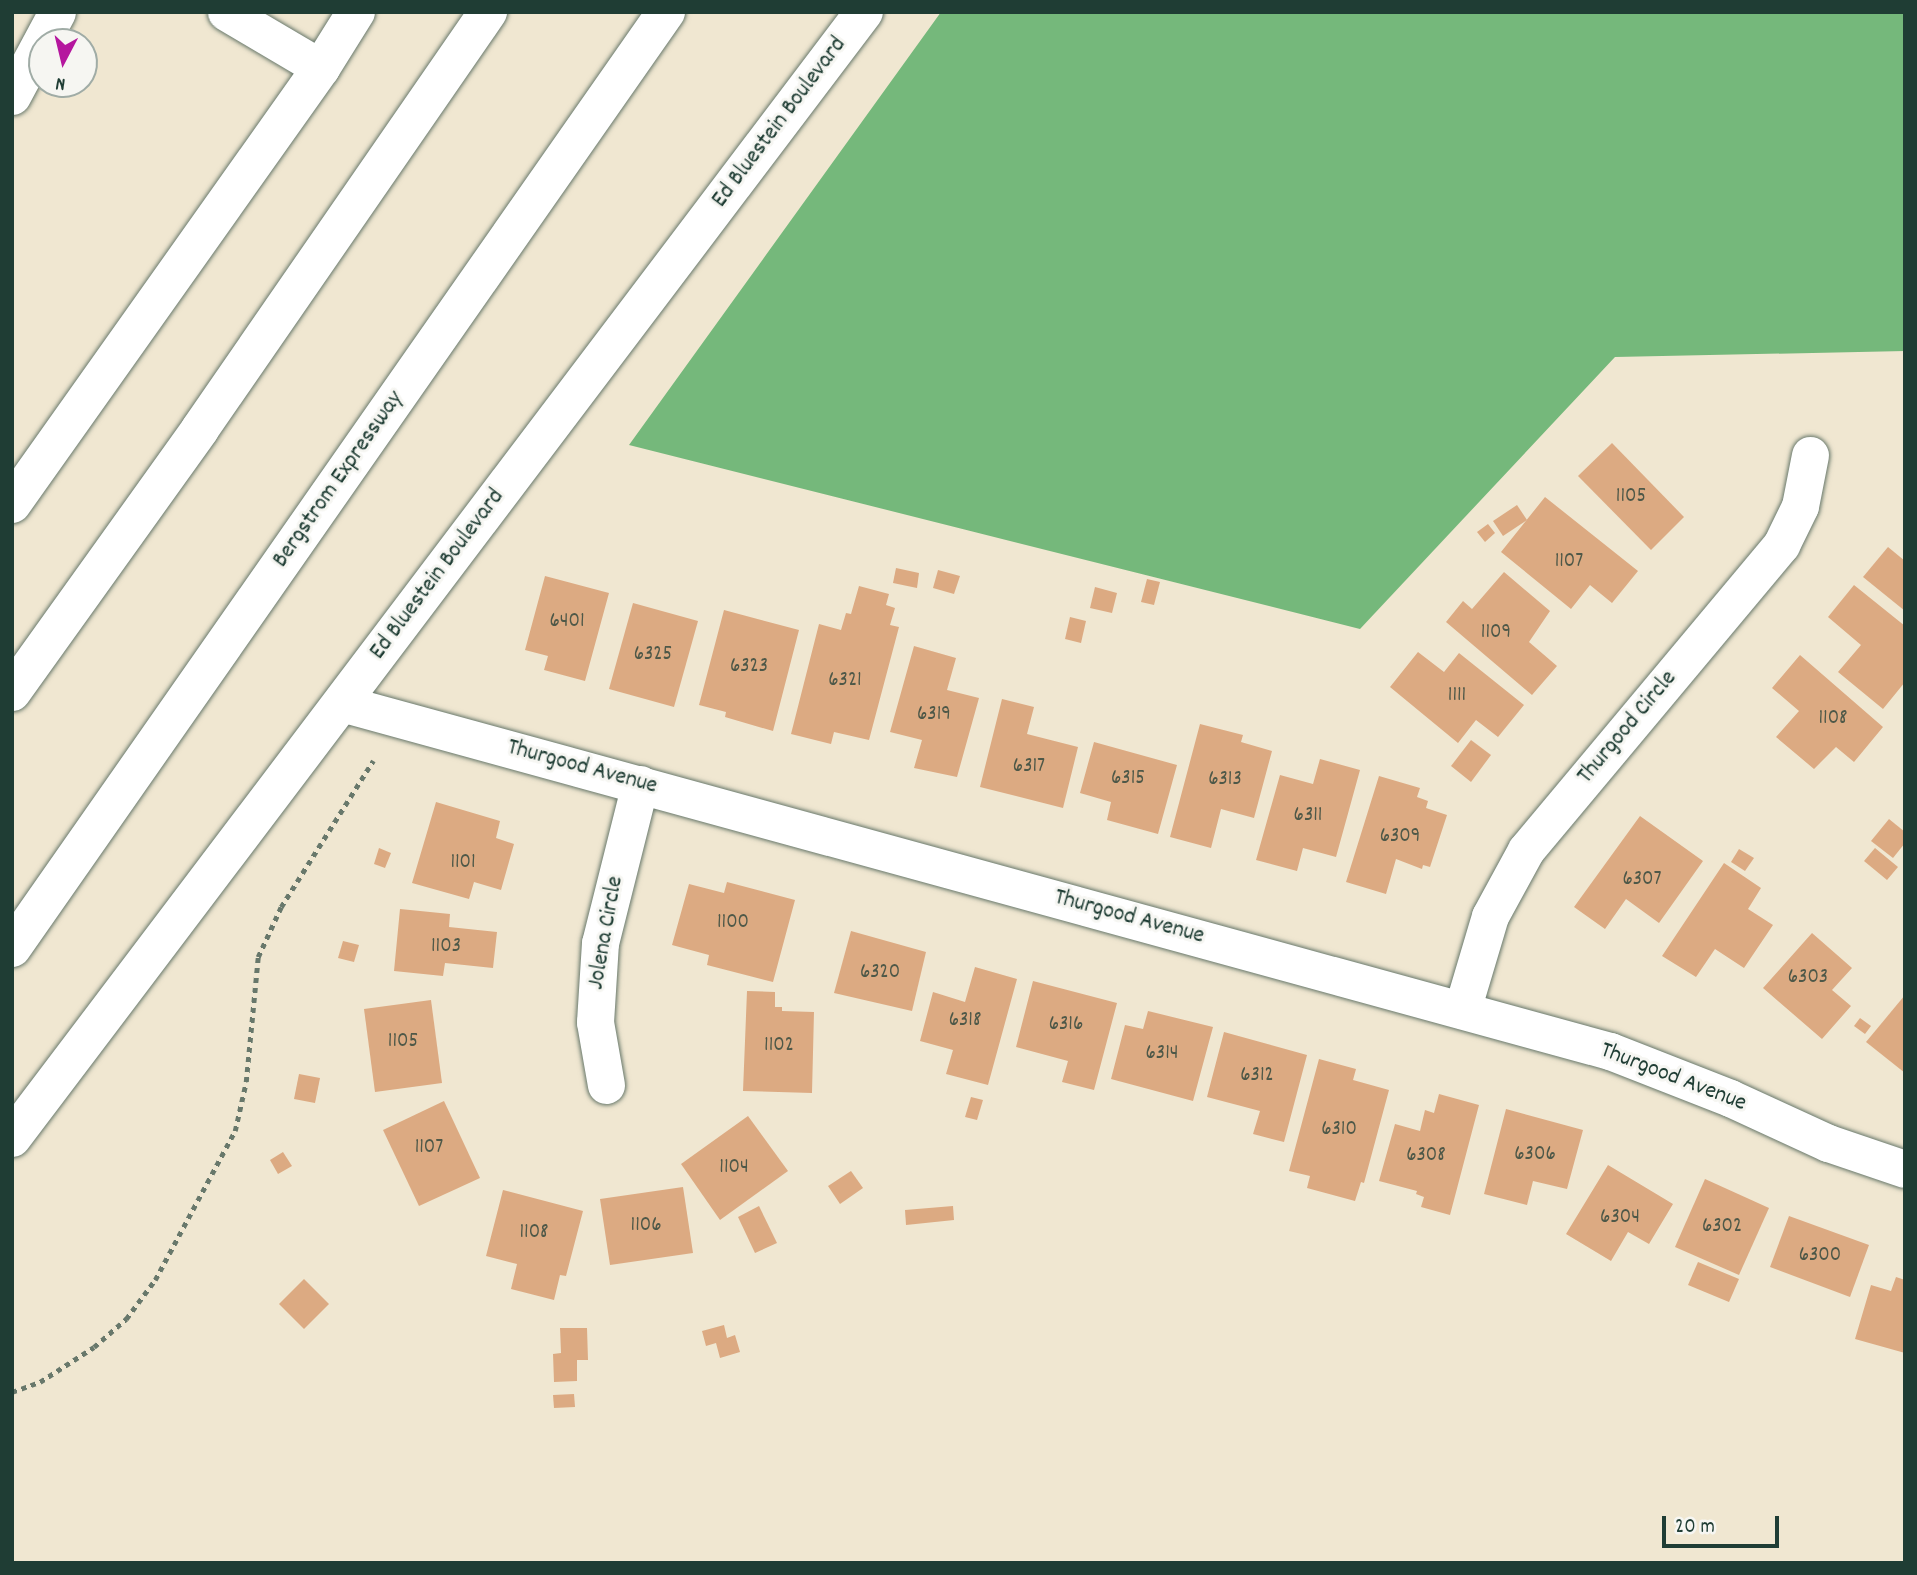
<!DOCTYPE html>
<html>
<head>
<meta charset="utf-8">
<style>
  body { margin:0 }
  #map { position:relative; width:1917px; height:1575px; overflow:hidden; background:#f0e7d1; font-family:Dekko,sans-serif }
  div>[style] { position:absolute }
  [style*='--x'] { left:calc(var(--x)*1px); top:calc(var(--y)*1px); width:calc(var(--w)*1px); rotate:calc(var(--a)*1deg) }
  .forest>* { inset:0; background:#75b87b }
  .building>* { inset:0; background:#dcaa82 }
  .path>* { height:4.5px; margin-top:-2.25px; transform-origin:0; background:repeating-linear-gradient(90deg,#68786b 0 5px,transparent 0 10px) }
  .roads { filter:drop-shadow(0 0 2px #68786b) drop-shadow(0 0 2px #68786b) }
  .minor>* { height:37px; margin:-18.5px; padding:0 18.5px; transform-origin:18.5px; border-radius:18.5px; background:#fff }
  .secondary>* { height:38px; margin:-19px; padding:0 19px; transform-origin:19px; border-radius:19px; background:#fff }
  .motorway>* { height:38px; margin:-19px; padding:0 19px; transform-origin:19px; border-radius:19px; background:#fff }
  span { translate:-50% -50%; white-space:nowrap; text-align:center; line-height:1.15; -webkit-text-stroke:6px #f6f6f2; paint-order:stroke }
  .number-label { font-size:21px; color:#4e5848 }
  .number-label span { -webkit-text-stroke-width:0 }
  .street-label { font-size:24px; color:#1f3d34 }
  .frame { position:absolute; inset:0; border:14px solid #1f3d34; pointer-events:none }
  .north { position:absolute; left:28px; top:28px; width:70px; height:70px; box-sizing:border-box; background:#f6f6f2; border:2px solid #a0aca6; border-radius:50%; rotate:187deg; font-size:19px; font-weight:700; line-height:28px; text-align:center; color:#1f3d34 }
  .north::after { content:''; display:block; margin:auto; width:24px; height:32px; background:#b5179e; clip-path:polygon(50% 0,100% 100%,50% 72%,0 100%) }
  .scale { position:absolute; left:1662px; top:1516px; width:117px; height:32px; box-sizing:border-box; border:4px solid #1f3d34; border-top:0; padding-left:9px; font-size:21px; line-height:24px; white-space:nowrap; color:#1f3d34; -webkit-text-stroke:5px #f6f6f2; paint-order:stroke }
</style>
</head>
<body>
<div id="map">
  <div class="forest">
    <i style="clip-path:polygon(941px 12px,1905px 12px,1905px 351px,1615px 357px,1360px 629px,629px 445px)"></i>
  </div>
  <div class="building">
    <i style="clip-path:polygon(1612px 443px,1684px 517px,1651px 550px,1578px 476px)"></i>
    <i style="clip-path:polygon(1545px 497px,1638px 571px,1612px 603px,1590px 585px,1571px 609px,1501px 552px)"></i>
    <i style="clip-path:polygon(1517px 505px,1527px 520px,1503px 536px,1493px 521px)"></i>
    <i style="clip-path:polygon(1488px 524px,1495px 533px,1485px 542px,1477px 532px)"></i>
    <i style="clip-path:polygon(1888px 547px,1905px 561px,1905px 611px,1863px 577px)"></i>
    <i style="clip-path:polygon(896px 568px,919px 573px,917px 588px,893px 583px)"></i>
    <i style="clip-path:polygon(938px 570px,960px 576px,954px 594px,933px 588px)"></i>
    <i style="clip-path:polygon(1504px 572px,1550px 611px,1529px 642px,1557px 666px,1532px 695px,1446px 622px,1463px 601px,1472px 609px)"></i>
    <i style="clip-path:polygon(545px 576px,609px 593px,585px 681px,544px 670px,548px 656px,525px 650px)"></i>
    <i style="clip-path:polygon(1147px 579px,1160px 582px,1154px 605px,1141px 602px)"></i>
    <i style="clip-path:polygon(1854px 585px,1905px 626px,1905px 682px,1883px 709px,1838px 672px,1861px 645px,1828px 617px)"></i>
    <i style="clip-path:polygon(859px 586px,889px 594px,886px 605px,895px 608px,890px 625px,899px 627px,869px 740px,834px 732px,831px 744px,791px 734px,819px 624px,841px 630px,846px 613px,851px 614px)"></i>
    <i style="clip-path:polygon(1095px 587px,1117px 593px,1112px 613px,1090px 608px)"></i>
    <i style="clip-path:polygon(633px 603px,698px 621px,674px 707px,609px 689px)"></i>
    <i style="clip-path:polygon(724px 610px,799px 630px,773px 731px,725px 717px,726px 712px,699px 705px)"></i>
    <i style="clip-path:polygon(1070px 617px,1086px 621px,1081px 643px,1065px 639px)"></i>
    <i style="clip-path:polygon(914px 646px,956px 658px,947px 690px,979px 698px,957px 777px,914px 768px,922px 740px,890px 732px)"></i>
    <i style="clip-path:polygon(1418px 652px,1444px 672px,1459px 653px,1524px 705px,1498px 737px,1476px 720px,1458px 743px,1390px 687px)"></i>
    <i style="clip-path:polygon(1800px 655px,1883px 727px,1854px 762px,1836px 747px,1814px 769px,1776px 737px,1799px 711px,1772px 688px)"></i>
    <i style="clip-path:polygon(1002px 699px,1034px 707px,1027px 734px,1078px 747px,1063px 808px,980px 787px)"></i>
    <i style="clip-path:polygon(1200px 724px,1243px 735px,1241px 742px,1272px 751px,1254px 818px,1221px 809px,1211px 848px,1170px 837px)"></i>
    <i style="clip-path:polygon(1471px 740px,1491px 755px,1471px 782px,1451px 766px)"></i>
    <i style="clip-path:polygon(1094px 742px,1177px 765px,1158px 834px,1107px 820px,1111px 802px,1080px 793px)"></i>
    <i style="clip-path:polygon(1320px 759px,1360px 770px,1336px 857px,1303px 848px,1297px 871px,1256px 860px,1280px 775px,1313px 784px)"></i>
    <i style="clip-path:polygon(1379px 776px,1420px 788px,1417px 797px,1428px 801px,1426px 808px,1447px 815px,1430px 867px,1423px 865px,1422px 869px,1396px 859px,1386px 894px,1346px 882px)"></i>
    <i style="clip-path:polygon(436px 802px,500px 821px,496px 838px,514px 844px,501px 890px,474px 882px,469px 899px,412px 883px)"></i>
    <i style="clip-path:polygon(1640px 816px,1703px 861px,1659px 923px,1626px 899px,1605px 929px,1574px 907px)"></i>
    <i style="clip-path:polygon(1889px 819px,1905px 832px,1905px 843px,1893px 858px,1871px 841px)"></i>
    <i style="clip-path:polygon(379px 848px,391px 853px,385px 868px,374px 864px)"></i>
    <i style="clip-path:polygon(1875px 848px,1898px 867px,1887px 880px,1864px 861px)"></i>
    <i style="clip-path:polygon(1739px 849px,1754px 858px,1745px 871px,1731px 862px)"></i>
    <i style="clip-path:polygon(1724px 863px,1761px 888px,1748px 909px,1773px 925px,1744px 968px,1715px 949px,1696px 977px,1662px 956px)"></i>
    <i style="clip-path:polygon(727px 882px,795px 900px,773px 982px,707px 965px,709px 955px,672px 945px,689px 884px,724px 893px)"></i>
    <i style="clip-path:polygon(400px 909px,450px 914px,449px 927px,497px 932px,493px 968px,445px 963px,443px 976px,394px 971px)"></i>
    <i style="clip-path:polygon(851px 931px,926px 952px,912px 1011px,834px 993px)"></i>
    <i style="clip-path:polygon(1812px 933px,1852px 968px,1832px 990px,1851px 1006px,1822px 1039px,1763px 988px)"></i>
    <i style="clip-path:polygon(343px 941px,359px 945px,354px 962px,338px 958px)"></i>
    <i style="clip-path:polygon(975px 967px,1017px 979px,988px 1085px,946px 1074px,953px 1050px,920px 1041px,933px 992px,965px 1002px)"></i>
    <i style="clip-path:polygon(1033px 981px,1117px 1003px,1094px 1090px,1062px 1082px,1068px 1061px,1016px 1047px)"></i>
    <i style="clip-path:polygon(747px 991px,775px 992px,775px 1007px,782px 1007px,782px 1011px,814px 1012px,812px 1093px,743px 1091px)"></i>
    <i style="clip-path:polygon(1905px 995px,1905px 1073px,1866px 1042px)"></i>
    <i style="clip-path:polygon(431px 1000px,442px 1083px,375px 1092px,364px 1009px)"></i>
    <i style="clip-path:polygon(1148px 1011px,1213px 1027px,1193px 1101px,1111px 1079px,1125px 1025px,1143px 1029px)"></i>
    <i style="clip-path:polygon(1860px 1018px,1871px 1026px,1865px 1034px,1854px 1026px)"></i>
    <i style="clip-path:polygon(1224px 1032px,1307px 1055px,1284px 1142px,1253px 1134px,1260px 1111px,1207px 1097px)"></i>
    <i style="clip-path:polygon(1319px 1059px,1356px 1069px,1353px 1080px,1389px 1090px,1364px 1183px,1361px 1182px,1355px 1201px,1307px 1188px,1310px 1176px,1289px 1171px)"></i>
    <i style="clip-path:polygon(299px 1074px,320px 1078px,315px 1103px,294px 1099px)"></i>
    <i style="clip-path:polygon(1439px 1094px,1479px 1105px,1450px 1215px,1421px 1207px,1424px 1197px,1416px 1194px,1417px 1191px,1379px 1181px,1395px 1124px,1420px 1131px,1425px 1110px,1434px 1113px)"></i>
    <i style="clip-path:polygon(971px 1097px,983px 1100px,977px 1120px,965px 1117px)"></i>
    <i style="clip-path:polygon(444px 1101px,480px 1178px,419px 1206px,383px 1130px)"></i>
    <i style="clip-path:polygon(1506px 1109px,1583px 1130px,1567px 1189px,1533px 1181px,1527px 1205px,1484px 1194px)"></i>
    <i style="clip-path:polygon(748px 1116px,788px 1171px,720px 1220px,681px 1164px)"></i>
    <i style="clip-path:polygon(283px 1152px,292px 1166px,278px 1174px,270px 1160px)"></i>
    <i style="clip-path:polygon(1608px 1165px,1673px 1204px,1649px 1244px,1628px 1232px,1611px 1261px,1566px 1234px)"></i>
    <i style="clip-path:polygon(851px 1171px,863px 1188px,840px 1204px,828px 1186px)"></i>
    <i style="clip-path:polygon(1705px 1179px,1769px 1208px,1739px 1275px,1675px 1247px)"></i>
    <i style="clip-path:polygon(683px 1187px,693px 1253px,610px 1265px,600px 1199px)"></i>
    <i style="clip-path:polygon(503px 1190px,583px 1211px,566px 1276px,560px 1275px,554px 1300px,511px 1289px,517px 1264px,486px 1256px)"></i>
    <i style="clip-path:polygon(759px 1206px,777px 1243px,755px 1253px,738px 1217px)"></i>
    <i style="clip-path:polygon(953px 1206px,954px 1220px,906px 1225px,905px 1210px)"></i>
    <i style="clip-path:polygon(1789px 1216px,1869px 1245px,1850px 1297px,1770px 1267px)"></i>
    <i style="clip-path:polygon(1698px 1262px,1739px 1279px,1729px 1302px,1688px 1285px)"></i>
    <i style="clip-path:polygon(1896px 1277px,1905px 1280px,1905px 1353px,1855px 1339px,1871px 1285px,1891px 1291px)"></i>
    <i style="clip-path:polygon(304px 1279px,329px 1304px,304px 1329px,279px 1304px)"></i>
    <i style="clip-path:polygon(724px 1325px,727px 1338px,735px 1335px,740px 1352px,720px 1358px,716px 1343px,706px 1346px,702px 1331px)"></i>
    <i style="clip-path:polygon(560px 1328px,587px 1328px,588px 1360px,577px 1360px,577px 1381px,554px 1382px,553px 1354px,561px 1353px)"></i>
    <i style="clip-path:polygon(574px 1394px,575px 1407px,554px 1408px,553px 1395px)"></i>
  </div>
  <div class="path">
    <i style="--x:12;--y:1392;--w:30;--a:-20"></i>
    <i style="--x:40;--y:1382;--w:64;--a:-32.9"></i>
    <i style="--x:94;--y:1347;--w:43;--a:-41.2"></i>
    <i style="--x:126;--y:1319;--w:49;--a:-53.4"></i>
    <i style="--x:155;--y:1280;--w:169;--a:-61.8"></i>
    <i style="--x:235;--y:1131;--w:50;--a:-77.3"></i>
    <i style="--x:246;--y:1082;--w:126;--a:-84.5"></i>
    <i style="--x:258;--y:957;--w:55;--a:-65.3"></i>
    <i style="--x:281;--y:907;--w:173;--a:-57.8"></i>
  </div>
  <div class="roads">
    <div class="minor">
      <i style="--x:226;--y:12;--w:110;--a:30.5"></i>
      <i style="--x:12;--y:96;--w:95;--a:-61.8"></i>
      <i style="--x:341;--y:703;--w:1316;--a:15.34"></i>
      <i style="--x:1610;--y:1051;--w:129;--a:21.4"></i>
      <i style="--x:1730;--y:1098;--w:108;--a:24.7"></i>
      <i style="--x:1828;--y:1143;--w:81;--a:18.7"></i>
      <i style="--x:1462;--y:1010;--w:98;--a:-73.4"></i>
      <i style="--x:1490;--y:916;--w:75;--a:-61.4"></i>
      <i style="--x:1526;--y:850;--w:398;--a:-50.1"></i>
      <i style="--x:1781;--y:545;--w:43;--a:-64"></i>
      <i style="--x:1800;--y:506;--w:52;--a:-78.9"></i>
      <i style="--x:606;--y:1085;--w:64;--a:-99.9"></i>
      <i style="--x:595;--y:1022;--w:79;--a:-86.4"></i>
      <i style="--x:600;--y:943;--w:164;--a:-75.9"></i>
    </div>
    <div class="secondary">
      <i style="--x:12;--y:504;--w:534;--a:-54.67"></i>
      <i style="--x:321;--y:68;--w:66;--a:-58"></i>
      <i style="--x:12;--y:1138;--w:1412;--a:-52.89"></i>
    </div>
    <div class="motorway">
      <i style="--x:12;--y:692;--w:323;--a:-54.4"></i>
      <i style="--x:200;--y:429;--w:507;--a:-55.37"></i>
      <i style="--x:12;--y:948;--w:1142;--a:-55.06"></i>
    </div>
  </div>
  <div class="number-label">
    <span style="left:1631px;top:497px">1105</span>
    <span style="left:1569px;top:562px">1107</span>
    <span style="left:567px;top:622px">6401</span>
    <span style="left:1496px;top:633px">1109</span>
    <span style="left:653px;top:655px">6325</span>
    <span style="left:749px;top:667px">6323</span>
    <span style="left:845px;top:681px">6321</span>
    <span style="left:1457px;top:696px">1111</span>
    <span style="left:934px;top:715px">6319</span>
    <span style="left:1833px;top:719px">1108</span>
    <span style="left:1029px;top:767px">6317</span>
    <span style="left:1128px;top:779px">6315</span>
    <span style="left:1225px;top:780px">6313</span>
    <span style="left:1308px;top:816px">6311</span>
    <span style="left:1400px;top:837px">6309</span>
    <span style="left:463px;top:863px">1101</span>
    <span style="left:1642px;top:880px">6307</span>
    <span style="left:733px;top:923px">1100</span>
    <span style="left:446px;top:947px">1103</span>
    <span style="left:880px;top:973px">6320</span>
    <span style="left:1808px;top:978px">6303</span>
    <span style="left:965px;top:1021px">6318</span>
    <span style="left:1066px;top:1025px">6316</span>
    <span style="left:403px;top:1042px">1105</span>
    <span style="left:779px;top:1046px">1102</span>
    <span style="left:1162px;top:1054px">6314</span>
    <span style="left:1257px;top:1076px">6312</span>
    <span style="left:1339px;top:1130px">6310</span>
    <span style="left:429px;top:1148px">1107</span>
    <span style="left:1535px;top:1155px">6306</span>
    <span style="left:1426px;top:1156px">6308</span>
    <span style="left:734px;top:1168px">1104</span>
    <span style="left:1620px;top:1218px">6304</span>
    <span style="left:646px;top:1226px">1106</span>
    <span style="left:1722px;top:1227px">6302</span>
    <span style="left:534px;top:1233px">1108</span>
    <span style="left:1820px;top:1256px">6300</span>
  </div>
  <div class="street-label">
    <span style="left:780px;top:123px;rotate:-53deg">Ed Bluestein Boulevard</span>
    <span style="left:339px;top:480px;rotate:-55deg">Bergstrom Expressway</span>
    <span style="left:438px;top:575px;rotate:-53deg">Ed Bluestein Boulevard</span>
    <span style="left:1628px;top:728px;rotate:-50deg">Thurgood Circle</span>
    <span style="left:582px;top:768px;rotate:15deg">Thurgood Avenue</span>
    <span style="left:1129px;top:918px;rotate:15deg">Thurgood Avenue</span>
    <span style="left:607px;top:933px;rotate:-80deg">Jolena Circle</span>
    <span style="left:1673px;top:1078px;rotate:21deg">Thurgood Avenue</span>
  </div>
  <div class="frame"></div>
  <div class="north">N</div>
  <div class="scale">20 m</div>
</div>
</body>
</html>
